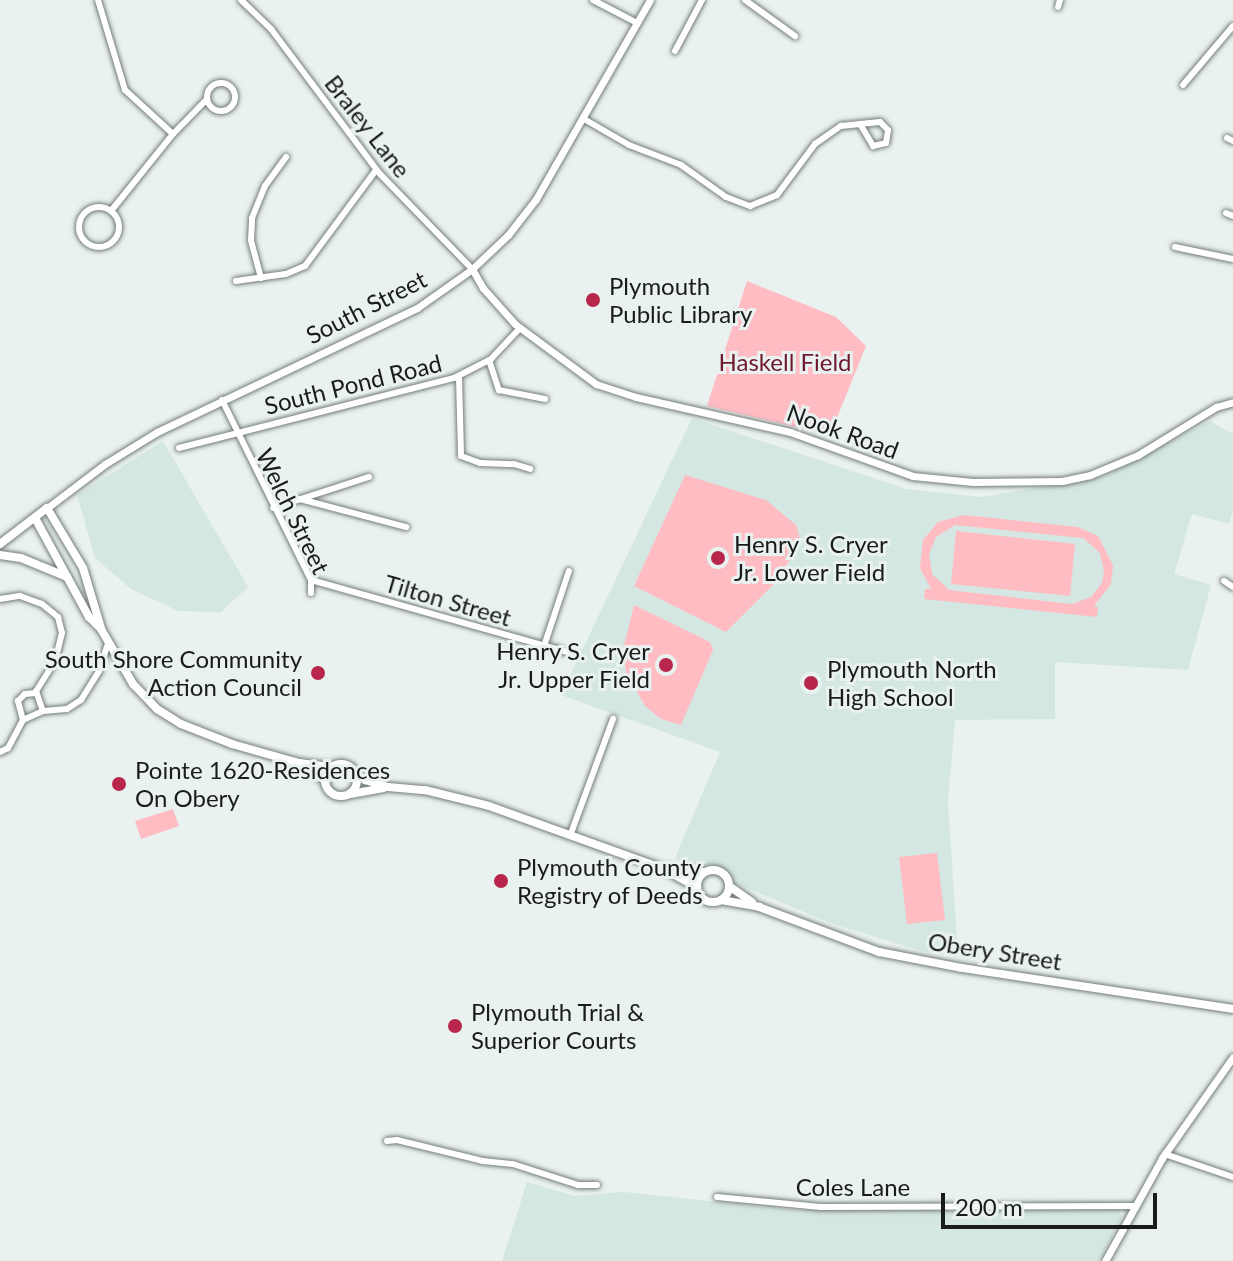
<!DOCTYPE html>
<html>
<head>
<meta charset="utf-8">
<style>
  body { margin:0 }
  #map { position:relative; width:1233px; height:1261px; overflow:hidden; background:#e9f2f0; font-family:Lato,sans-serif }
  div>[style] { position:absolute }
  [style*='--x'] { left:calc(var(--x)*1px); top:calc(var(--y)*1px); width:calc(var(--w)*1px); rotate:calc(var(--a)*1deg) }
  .built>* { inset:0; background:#d5e7e3 }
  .green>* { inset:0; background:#ffbdc3 }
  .roads { filter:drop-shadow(0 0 2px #757d7b) drop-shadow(0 0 2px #757d7b) }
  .minor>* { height:6px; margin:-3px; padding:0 3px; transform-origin:3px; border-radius:3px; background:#fff }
  .minor>.ring { margin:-3px; padding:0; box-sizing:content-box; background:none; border:6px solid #fff; border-radius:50% }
  .tertiary>* { height:7px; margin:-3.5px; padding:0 3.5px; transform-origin:3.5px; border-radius:3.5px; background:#fff }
  .secondary>* { height:8px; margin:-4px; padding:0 4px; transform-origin:4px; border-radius:4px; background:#fff }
  .secondary>.ring { margin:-4px; padding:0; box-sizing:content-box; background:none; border:8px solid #fff; border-radius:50% }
  .dots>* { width:22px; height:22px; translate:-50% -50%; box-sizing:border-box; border:4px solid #e9f2f0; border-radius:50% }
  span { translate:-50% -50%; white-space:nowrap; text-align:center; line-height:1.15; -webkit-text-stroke:6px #e9f2f0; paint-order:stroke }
  .street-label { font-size:24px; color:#191c1b }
  .poi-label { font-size:24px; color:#191c1b }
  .left { translate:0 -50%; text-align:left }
  .right { translate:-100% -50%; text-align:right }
  .park-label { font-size:24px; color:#70182d }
  .scale { position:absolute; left:941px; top:1193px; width:216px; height:36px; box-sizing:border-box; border:4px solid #191c1b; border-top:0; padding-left:10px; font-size:24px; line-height:28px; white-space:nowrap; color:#191c1b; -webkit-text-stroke:6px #e9f2f0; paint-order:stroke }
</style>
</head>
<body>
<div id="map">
  <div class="built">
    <i style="clip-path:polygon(692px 418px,906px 489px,982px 497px,1105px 476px,1210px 421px,1233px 434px,1233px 510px,1229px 524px,1192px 514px,1174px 574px,1211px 585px,1188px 670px,1055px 662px,1055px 719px,955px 720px,948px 800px,958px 957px,918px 950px,833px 924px,675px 858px,720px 752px,561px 695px)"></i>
    <i style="clip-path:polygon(163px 441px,248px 587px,221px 612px,178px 611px,131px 589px,95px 558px,77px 495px)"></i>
    <i style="clip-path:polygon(527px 1182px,575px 1196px,624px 1192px,796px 1210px,1117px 1207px,1122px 1217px,1098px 1261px,502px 1261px)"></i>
  </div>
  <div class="green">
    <i style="clip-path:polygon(747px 281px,836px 317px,866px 346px,830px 435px,707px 406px)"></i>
    <i style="clip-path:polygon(685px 475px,766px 500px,796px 525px,800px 539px,780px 578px,726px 632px,634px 586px)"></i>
    <i style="clip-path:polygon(evenodd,964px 515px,1078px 527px,1098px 536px,1113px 565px,1111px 584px,1094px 606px,1098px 607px,1097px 617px,924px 599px,925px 589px,931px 589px,920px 568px,923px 540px,938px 522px,964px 515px,955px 525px,1083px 538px,1100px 553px,1104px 571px,1102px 583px,1091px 597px,1072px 604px,949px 590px,932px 574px,929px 554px,936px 537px,955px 525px)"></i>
    <i style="clip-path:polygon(956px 531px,1075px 544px,1070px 596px,951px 584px)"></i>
    <i style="clip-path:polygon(634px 605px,710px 642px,713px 650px,681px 725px,661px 719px,645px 706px,626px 672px,623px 650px)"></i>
    <i style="clip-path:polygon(173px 809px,179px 826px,141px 839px,135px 821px)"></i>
    <i style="clip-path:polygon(937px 853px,945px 920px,907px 924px,899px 857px)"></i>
  </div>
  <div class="roads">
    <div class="minor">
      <i style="--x:98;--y:0;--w:94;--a:73.3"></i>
      <i style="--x:125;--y:90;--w:65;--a:42.5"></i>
      <i style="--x:241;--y:0;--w:42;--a:44"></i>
      <i style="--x:271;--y:29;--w:181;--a:53.1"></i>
      <i style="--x:380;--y:174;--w:132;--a:45.9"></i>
      <i style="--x:593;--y:0;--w:50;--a:27.6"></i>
      <i style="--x:745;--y:0;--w:62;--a:35.8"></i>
      <i style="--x:1058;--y:7;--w:7;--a:-74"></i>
      <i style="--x:675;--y:51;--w:58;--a:-62.1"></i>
      <i class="ring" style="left:207px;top:83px;width:22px;height:22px"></i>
      <i style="--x:1183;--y:85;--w:77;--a:-49.7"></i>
      <i style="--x:584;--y:119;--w:52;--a:30"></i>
      <i style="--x:629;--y:145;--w:56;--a:21"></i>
      <i style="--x:681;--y:165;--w:55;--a:35.4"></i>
      <i style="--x:726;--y:197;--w:26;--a:21"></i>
      <i style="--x:750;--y:206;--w:29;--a:-22"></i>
      <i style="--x:777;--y:195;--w:64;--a:-53.3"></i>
      <i style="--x:815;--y:144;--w:32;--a:-35"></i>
      <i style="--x:841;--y:126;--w:19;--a:-6"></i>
      <i style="--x:860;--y:124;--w:26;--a:59"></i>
      <i style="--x:873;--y:146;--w:13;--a:-13"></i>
      <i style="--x:886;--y:143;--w:13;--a:-81"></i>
      <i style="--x:888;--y:130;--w:11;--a:-135"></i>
      <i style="--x:880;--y:122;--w:20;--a:174"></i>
      <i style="--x:1227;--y:138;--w:7;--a:27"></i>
      <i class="ring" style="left:79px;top:207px;width:34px;height:34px"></i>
      <i style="--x:111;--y:211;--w:99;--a:-51.2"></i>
      <i style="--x:173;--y:134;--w:49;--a:-45.8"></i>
      <i style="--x:1226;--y:213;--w:8;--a:23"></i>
      <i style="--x:1175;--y:247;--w:59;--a:11.7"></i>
      <i style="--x:261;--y:278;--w:39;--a:-105"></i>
      <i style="--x:251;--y:240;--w:22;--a:-87"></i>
      <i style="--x:252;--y:218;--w:35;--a:-68"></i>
      <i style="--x:265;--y:186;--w:36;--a:-54"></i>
      <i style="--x:236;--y:281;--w:50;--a:-8"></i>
      <i style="--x:286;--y:274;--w:21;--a:-23"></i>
      <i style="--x:305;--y:266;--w:119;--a:-53.5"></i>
      <i style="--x:489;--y:360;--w:32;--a:72"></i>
      <i style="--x:499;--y:390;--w:47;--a:11.1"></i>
      <i style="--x:459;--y:377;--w:79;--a:88.5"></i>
      <i style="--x:461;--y:456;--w:20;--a:20"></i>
      <i style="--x:480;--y:463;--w:34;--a:2"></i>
      <i style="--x:514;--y:464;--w:17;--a:17"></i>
      <i style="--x:222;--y:400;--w:201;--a:63.7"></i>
      <i style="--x:311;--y:580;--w:13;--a:90"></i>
      <i style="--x:179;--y:448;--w:284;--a:-14.3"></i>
      <i style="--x:454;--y:378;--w:42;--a:-27.2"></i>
      <i style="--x:491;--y:359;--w:42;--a:-46.9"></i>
      <i style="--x:300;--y:499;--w:110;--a:14.8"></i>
      <i style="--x:273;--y:508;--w:101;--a:-17.9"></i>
      <i style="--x:311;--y:580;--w:274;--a:15.7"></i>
      <i style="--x:1224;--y:581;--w:11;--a:34"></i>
      <i style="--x:0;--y:599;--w:20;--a:-9"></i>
      <i style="--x:20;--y:596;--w:23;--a:20"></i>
      <i style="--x:42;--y:604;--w:21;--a:39"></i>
      <i style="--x:58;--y:617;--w:16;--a:76"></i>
      <i style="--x:62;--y:633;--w:29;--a:104"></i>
      <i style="--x:55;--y:661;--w:36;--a:122"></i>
      <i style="--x:36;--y:691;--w:21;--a:71"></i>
      <i style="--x:43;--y:711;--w:22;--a:156"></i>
      <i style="--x:23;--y:720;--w:32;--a:118"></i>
      <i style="--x:8;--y:748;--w:9;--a:153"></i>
      <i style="--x:544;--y:646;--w:79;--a:-71.6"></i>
      <i style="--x:43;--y:711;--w:24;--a:-5"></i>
      <i style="--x:67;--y:709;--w:17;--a:-33"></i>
      <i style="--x:81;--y:700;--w:34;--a:-58"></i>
      <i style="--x:99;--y:671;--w:28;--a:-72"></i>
      <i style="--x:23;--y:720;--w:20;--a:-105"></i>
      <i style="--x:18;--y:701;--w:10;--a:-45"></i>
      <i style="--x:25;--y:694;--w:11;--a:-5"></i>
      <i style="--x:570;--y:836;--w:125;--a:-69.8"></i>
      <i style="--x:387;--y:1141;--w:10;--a:-6"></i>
      <i style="--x:397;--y:1140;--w:89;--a:13.7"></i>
      <i style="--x:483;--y:1161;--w:30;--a:6"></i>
      <i style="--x:513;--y:1164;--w:68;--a:17.9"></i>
      <i style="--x:578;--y:1185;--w:19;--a:0"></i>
      <i style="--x:1165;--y:1154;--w:72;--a:18.7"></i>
      <i style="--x:717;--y:1197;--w:104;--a:5.5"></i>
      <i style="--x:821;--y:1207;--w:312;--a:-0.2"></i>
    </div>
    <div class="tertiary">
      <i style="--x:472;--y:269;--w:22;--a:60"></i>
      <i style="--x:483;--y:288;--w:48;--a:48.4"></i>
      <i style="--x:515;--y:324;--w:101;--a:36.5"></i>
      <i style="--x:596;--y:384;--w:42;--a:18"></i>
      <i style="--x:636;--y:397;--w:158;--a:12.8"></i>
      <i style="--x:790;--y:432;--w:131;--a:19.7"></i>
      <i style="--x:913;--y:476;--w:60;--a:5.7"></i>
      <i style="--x:973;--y:482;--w:89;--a:-0.6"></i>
      <i style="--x:1062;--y:481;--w:29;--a:-12"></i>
      <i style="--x:1090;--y:475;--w:52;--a:-22.6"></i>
      <i style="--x:1138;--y:455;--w:92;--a:-31.6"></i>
      <i style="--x:1216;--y:407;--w:18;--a:-16"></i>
      <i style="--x:47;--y:508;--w:73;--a:-37.2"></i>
      <i style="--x:105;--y:464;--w:61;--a:-31.6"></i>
      <i style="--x:157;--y:432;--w:288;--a:-25.5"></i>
      <i style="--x:417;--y:308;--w:67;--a:-35.3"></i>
      <i style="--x:472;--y:269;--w:50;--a:-43.4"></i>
      <i style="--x:508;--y:235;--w:46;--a:-52.1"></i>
      <i style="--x:536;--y:199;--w:229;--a:-60.2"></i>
      <i style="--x:1105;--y:1261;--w:118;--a:-61"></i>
      <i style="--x:1162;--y:1158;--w:123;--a:-54.9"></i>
    </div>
    <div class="secondary">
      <i style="--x:35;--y:518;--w:113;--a:61.4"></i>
      <i style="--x:89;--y:617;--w:17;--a:45"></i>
      <i style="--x:101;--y:629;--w:64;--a:59.8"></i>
      <i style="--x:133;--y:684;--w:35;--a:46"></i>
      <i style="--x:157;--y:709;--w:28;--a:32"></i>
      <i style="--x:181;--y:724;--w:55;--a:21.4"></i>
      <i style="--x:232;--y:744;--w:70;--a:15.8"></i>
      <i style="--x:299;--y:763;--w:32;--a:7"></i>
      <i style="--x:0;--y:544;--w:59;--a:-37.5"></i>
      <i style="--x:47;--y:508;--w:70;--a:59"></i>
      <i style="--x:83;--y:568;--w:63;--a:73.3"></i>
      <i style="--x:0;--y:555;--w:21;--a:8"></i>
      <i style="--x:21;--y:558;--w:50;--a:22.4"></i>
      <i class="ring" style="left:325px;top:764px;width:24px;height:24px"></i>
      <i style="--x:303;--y:766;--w:27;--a:33"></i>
      <i style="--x:355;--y:772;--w:13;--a:39"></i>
      <i style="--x:365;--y:780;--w:24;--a:17"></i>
      <i style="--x:388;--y:787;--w:37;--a:5"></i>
      <i style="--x:425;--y:790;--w:66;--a:14"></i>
      <i style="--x:489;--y:806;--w:186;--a:19.8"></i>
      <i style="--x:664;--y:869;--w:38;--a:29"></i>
      <i style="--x:350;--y:794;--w:34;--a:-10"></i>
      <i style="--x:669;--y:869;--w:34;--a:5"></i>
      <i class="ring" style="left:697px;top:870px;width:24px;height:24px"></i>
      <i style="--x:729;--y:886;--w:28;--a:35"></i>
      <i style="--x:721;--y:900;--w:39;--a:10"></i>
      <i style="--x:759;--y:907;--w:128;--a:20.6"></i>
      <i style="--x:879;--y:952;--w:85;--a:10.9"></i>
      <i style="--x:962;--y:968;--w:274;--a:8.6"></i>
    </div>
  </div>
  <div class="dots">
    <i style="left:593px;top:300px;background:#b8274b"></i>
    <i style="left:718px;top:558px;background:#b8274b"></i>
    <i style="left:666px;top:665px;background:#b8274b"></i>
    <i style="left:318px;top:673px;background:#b8274b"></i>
    <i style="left:811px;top:683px;background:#b8274b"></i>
    <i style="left:119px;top:784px;background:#b8274b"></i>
    <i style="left:501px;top:881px;background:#b8274b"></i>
    <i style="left:455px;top:1026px;background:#b8274b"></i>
  </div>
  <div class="street-label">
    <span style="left:368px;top:126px;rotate:52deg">Braley Lane</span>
    <span style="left:366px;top:307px;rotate:-27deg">South Street</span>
    <span style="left:353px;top:384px;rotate:-14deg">South Pond Road</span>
    <span style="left:843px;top:431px;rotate:20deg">Nook Road</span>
    <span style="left:293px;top:511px;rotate:64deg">Welch Street</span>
    <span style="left:448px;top:600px;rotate:16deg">Tilton Street</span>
    <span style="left:995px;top:951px;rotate:9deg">Obery Street</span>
    <span style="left:853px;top:1187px">Coles Lane</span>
  </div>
  <div class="poi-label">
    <span class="left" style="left:609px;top:300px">Plymouth<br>Public Library</span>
    <span class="left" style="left:734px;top:558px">Henry S. Cryer<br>Jr. Lower Field</span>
    <span class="right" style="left:650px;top:665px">Henry S. Cryer<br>Jr. Upper Field</span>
    <span class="right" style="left:302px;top:673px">South Shore Community<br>Action Council</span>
    <span class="left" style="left:827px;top:683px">Plymouth North<br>High School</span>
    <span class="left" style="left:135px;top:784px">Pointe 1620-Residences<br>On Obery</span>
    <span class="left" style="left:517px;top:881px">Plymouth County<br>Registry of Deeds</span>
    <span class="left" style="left:471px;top:1026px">Plymouth Trial &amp;<br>Superior Courts</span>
  </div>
  <div class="park-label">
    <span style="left:785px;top:362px">Haskell Field</span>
  </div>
  <div class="scale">200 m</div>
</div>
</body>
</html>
